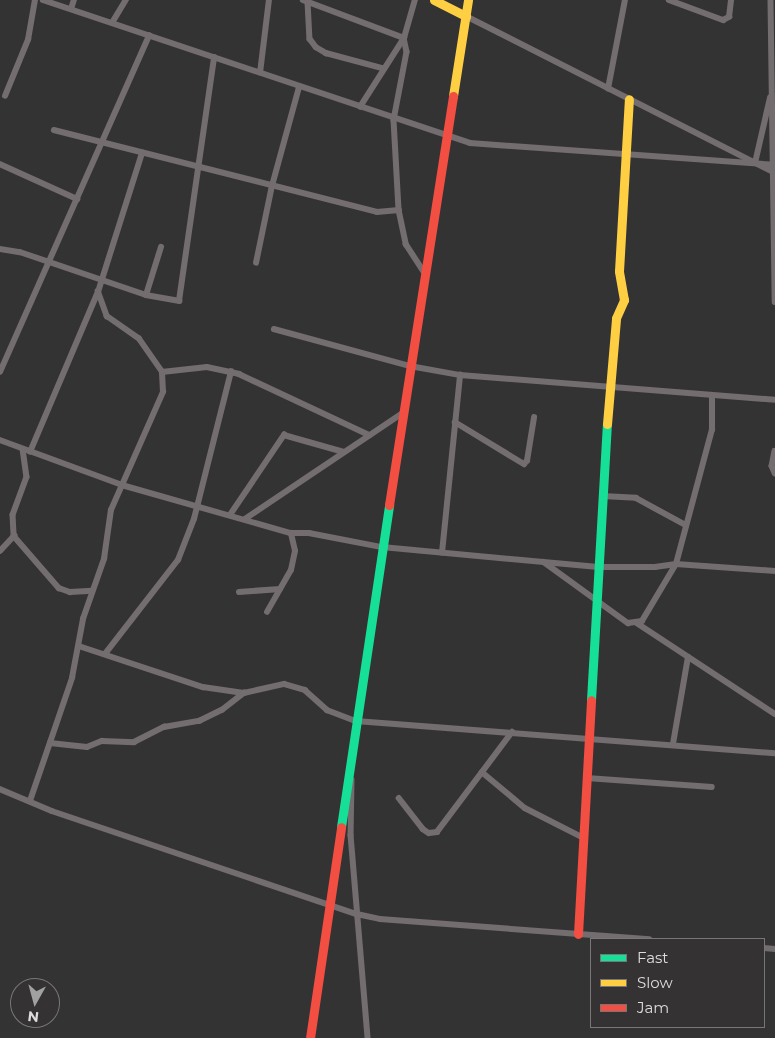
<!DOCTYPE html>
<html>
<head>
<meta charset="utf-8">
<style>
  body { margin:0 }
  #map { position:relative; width:775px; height:1038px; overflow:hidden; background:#343334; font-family:Montserrat,sans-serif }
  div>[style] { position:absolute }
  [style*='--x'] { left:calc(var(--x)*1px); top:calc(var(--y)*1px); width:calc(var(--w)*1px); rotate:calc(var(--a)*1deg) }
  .street>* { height:5.5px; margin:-2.75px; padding:0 2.75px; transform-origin:2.75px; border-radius:2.75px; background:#736d70 }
  .fast>* { height:9px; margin:-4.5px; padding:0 4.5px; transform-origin:4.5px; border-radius:4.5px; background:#16e098 }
  .slow>* { height:9px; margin:-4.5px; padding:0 4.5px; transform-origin:4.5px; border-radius:4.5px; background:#ffcf43 }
  .jam>* { height:9px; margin:-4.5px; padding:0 4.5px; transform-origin:4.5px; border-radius:4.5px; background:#f24e42 }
  span { translate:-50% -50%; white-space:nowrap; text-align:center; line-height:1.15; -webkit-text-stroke:5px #353234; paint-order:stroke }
  .legend { position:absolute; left:590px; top:938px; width:175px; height:90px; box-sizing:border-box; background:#353234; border:1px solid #797678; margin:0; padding:6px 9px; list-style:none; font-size:15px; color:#dedcdd }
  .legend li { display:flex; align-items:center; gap:10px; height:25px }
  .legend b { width:25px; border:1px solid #797678 }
  .north { position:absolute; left:10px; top:978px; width:50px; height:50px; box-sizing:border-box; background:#353234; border:1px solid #797678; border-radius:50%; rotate:187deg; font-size:14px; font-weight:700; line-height:20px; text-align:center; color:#dedcdd }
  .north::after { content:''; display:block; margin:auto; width:18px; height:22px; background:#a2a1a2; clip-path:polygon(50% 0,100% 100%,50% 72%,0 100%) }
</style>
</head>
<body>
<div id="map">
  <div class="street">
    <i style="--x:43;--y:0;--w:450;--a:18.5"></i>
    <i style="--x:470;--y:143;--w:306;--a:4.1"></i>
    <i style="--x:303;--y:0;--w:108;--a:20.6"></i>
    <i style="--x:404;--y:38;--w:14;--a:78"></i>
    <i style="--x:407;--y:52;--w:69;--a:100.8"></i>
    <i style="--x:394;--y:120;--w:90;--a:86.8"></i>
    <i style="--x:399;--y:210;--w:35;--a:78"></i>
    <i style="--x:406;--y:244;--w:35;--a:57"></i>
    <i style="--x:669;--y:0;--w:58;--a:20.3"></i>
    <i style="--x:723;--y:20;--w:7;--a:-27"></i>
    <i style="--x:729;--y:17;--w:17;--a:-83"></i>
    <i style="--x:771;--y:0;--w:302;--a:89.2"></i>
    <i style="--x:308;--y:2;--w:37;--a:87"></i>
    <i style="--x:310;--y:39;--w:10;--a:53"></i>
    <i style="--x:316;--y:47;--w:12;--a:31"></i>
    <i style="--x:326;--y:53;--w:58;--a:15"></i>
    <i style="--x:71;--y:9;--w:9;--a:-72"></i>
    <i style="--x:466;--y:16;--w:347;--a:26.9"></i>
    <i style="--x:112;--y:23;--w:27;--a:-59"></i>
    <i style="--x:260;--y:73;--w:74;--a:-83"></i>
    <i style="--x:608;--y:89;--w:91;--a:-79.2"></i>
    <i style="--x:5;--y:96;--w:61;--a:-67.7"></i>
    <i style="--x:28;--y:40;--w:41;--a:-80.1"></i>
    <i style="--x:360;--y:107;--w:82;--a:-57.5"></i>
    <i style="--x:404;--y:38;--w:40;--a:-74"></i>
    <i style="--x:54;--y:130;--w:333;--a:14.2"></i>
    <i style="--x:377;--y:212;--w:22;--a:-5"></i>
    <i style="--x:755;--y:163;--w:67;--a:-77"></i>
    <i style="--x:0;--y:164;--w:85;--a:24.4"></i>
    <i style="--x:0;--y:249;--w:20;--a:9"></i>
    <i style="--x:20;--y:252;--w:133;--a:18.8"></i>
    <i style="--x:146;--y:295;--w:34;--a:10"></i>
    <i style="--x:179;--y:301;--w:246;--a:-81.8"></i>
    <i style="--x:256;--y:263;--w:79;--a:-78.3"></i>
    <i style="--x:272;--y:186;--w:103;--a:-74.7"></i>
    <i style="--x:146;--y:295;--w:50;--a:-72.6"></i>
    <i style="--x:274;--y:329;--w:141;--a:15.2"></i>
    <i style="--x:410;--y:366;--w:51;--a:10.2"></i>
    <i style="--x:460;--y:375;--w:316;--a:4.5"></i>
    <i style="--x:0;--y:372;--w:368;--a:-66.1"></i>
    <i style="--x:162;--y:372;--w:45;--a:-6.3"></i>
    <i style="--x:207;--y:367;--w:33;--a:12"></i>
    <i style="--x:239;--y:374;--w:144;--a:25.1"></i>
    <i style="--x:455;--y:422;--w:81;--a:31.3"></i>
    <i style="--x:524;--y:464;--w:4;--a:-45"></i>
    <i style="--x:527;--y:461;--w:44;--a:-80.8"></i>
    <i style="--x:0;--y:440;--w:130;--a:20.2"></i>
    <i style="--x:122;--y:485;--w:176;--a:15.9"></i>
    <i style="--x:291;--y:533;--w:18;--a:0"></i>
    <i style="--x:309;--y:533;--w:74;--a:10.9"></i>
    <i style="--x:382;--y:547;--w:217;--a:5.3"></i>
    <i style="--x:598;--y:567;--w:57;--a:0"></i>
    <i style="--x:655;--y:567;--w:21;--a:-8"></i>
    <i style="--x:676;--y:564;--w:99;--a:4"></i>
    <i style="--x:23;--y:449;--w:28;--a:82"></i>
    <i style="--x:27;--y:477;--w:40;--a:110.2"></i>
    <i style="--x:13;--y:515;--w:21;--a:87"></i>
    <i style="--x:14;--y:536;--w:69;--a:49.1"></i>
    <i style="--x:59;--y:588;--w:12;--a:20"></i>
    <i style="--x:70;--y:592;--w:22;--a:-3"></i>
    <i style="--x:775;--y:451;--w:15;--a:101"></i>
    <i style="--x:772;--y:466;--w:8;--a:67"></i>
    <i style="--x:30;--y:452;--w:174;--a:-67"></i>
    <i style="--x:602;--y:496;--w:34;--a:3"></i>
    <i style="--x:636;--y:498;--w:57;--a:28.4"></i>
    <i style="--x:230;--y:515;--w:97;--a:-56"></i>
    <i style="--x:284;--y:435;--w:62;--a:15.8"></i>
    <i style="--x:245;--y:519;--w:190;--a:-33.9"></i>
    <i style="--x:0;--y:551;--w:21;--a:-47"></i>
    <i style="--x:442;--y:553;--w:179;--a:-84.2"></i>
    <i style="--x:544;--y:562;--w:104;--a:36"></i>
    <i style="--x:628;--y:623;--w:14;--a:-8"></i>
    <i style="--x:642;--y:621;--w:66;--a:-59.2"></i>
    <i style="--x:676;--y:564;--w:139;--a:-75"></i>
    <i style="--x:712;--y:430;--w:34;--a:-90"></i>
    <i style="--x:239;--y:592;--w:41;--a:-4.2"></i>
    <i style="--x:267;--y:612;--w:48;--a:-60.3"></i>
    <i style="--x:291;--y:570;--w:19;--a:-78"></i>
    <i style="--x:295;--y:551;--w:18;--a:-103"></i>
    <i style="--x:637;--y:623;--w:165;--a:33.4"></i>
    <i style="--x:79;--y:646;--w:131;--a:18.3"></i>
    <i style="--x:203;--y:687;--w:41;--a:8.3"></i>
    <i style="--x:244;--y:693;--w:41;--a:-12.7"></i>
    <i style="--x:284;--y:684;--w:22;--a:16"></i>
    <i style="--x:305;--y:690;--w:30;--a:42"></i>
    <i style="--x:327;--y:710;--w:31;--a:21"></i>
    <i style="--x:356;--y:721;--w:420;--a:4.4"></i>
    <i style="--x:105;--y:654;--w:119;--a:-52.2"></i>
    <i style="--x:178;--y:560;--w:44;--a:-68.7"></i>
    <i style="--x:194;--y:519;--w:152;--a:-75.9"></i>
    <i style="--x:50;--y:743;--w:37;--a:6"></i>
    <i style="--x:87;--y:747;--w:16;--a:-22"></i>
    <i style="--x:102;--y:741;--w:32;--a:2"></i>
    <i style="--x:134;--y:742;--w:34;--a:-27"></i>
    <i style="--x:164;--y:727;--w:36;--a:-10"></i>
    <i style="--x:199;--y:721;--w:25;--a:-26"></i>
    <i style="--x:222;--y:710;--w:28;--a:-38"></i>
    <i style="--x:673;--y:744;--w:88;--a:-80.2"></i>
    <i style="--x:482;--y:772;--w:56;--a:39.9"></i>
    <i style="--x:525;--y:808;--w:66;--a:27"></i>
    <i style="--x:587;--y:778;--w:125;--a:4.1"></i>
    <i style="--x:352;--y:780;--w:55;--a:91"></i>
    <i style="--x:351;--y:835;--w:204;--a:85.2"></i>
    <i style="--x:0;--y:789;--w:56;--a:22.9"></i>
    <i style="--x:52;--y:811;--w:322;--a:18.7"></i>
    <i style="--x:357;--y:914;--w:24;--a:12"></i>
    <i style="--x:380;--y:919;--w:270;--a:4.3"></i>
    <i style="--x:399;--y:798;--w:39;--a:52"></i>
    <i style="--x:423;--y:829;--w:7;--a:34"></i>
    <i style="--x:429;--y:833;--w:8;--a:-7"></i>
    <i style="--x:437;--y:832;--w:125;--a:-53.1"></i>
    <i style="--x:30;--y:801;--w:130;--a:-71.1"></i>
    <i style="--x:72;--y:678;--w:60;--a:-79.4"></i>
    <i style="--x:83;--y:619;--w:64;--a:-70.7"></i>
    <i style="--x:104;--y:559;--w:49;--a:-81.9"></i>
    <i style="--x:111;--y:510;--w:129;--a:-66.2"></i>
    <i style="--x:163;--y:392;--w:20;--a:-93"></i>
    <i style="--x:162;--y:372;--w:40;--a:-124.9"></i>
    <i style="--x:139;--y:339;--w:39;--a:-145"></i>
    <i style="--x:107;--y:317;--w:27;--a:-110"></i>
    <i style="--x:98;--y:292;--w:146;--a:-72.4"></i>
    <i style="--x:764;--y:948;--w:11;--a:5"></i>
  </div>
  <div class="fast">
    <i style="--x:591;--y:700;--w:276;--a:-86.7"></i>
    <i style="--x:341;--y:827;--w:326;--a:-81.5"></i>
  </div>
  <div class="slow">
    <i style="--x:434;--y:0;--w:36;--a:27"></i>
    <i style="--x:453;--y:96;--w:97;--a:-81.1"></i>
    <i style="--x:607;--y:424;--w:106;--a:-85.1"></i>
    <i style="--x:616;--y:318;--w:20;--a:-66"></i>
    <i style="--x:624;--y:300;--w:29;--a:-100"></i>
    <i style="--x:619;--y:271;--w:172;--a:-86.7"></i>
  </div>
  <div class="jam">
    <i style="--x:389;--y:505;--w:414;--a:-81.1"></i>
    <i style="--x:578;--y:934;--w:234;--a:-86.8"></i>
    <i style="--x:310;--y:1038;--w:213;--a:-81.6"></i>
  </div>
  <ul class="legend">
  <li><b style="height:6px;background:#16e098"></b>Fast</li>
  <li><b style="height:6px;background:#ffcf43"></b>Slow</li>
  <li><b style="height:6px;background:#f24e42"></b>Jam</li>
  </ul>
  <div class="north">N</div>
</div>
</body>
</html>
